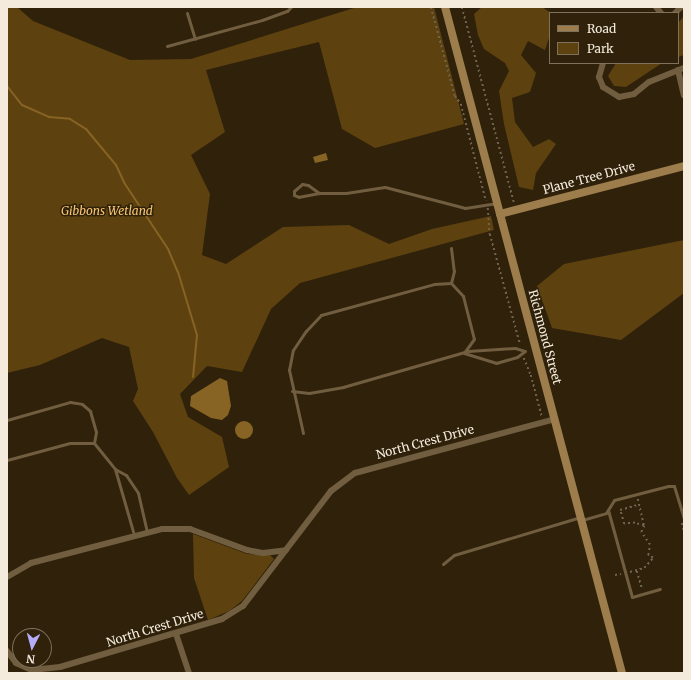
<!DOCTYPE html>
<html>
<head>
<meta charset="utf-8">
<style>
  body { margin:0 }
  #map { position:relative; width:691px; height:680px; overflow:hidden; background:#2f210a; font-family:Merriweather,serif }
  div>[style] { position:absolute }
  [style*='--x'] { left:calc(var(--x)*1px); top:calc(var(--y)*1px); width:calc(var(--w)*1px); rotate:calc(var(--a)*1deg) }
  .green>* { inset:0; background:#5d4210 }
  .water>* { inset:0; background:#876324 }
  .round { border-radius:50% }
  .stream>* { height:2px; margin:-1px; padding:0 1px; transform-origin:1px; border-radius:1px; background:#876324 }
  .path>* { height:1.5px; margin-top:-0.75px; transform-origin:0; background:repeating-linear-gradient(90deg,#70634f 0 2px,transparent 0 5px) }
  .lane>* { height:3px; margin:-1.5px; padding:0 1.5px; transform-origin:1.5px; border-radius:1.5px; background:#715d3f }
  .street>* { height:6px; margin:-3px; padding:0 3px; transform-origin:3px; border-radius:3px; background:#715d3f }
  .secondary>* { height:8px; margin:-4px; padding:0 4px; transform-origin:4px; border-radius:4px; background:#9c7d4b }
  span { translate:-50% -50%; white-space:nowrap; text-align:center; line-height:1.15; -webkit-text-stroke:3px #2f210a; paint-order:stroke }
  .street-label { font-size:12px; color:#f4ebdd }
  .park-label { font-size:12px; color:#f7c572; font-style:italic }
  .frame { position:absolute; inset:0; border:8px solid #f4ebdd; pointer-events:none }
  .legend { position:absolute; left:549px; top:12px; width:130px; height:52px; box-sizing:border-box; background:#2f210a; border:1px solid #7e725e; margin:0; padding:5px 7px; list-style:none; font-size:12px; color:#f4ebdd }
  .legend li { display:flex; align-items:center; gap:8px; height:20px }
  .legend b { width:20px; border:1px solid #7e725e }
  .north { position:absolute; left:12px; top:628px; width:40px; height:40px; box-sizing:border-box; background:#2f210a; border:1px solid #7e725e; border-radius:50%; rotate:186deg; font-size:11px; font-weight:700; line-height:16px; text-align:center; color:#f4ebdd }
  .north::after { content:''; display:block; margin:auto; width:14px; height:18px; background:#b4acf9; clip-path:polygon(50% 0,100% 100%,50% 72%,0 100%) }
</style>
</head>
<body>
<div id="map">
  <div class="green">
    <i style="clip-path:polygon(7px 7px,17px 7px,33px 21px,130px 60px,191px 59px,357px 7px,434px 7px,464px 124px,375px 148px,342px 129px,319px 42px,206px 70px,225px 132px,191px 155px,210px 194px,202px 255px,226px 264px,283px 227px,349px 225px,389px 244px,432px 229px,491px 216px,494px 230px,300px 283px,271px 309px,242px 372px,207px 366px,180px 394px,188px 417px,222px 437px,229px 467px,189px 495px,177px 478px,153px 432px,133px 401px,138px 389px,129px 347px,102px 338px,40px 365px,7px 373px)"></i>
    <i style="clip-path:polygon(482px 7px,542px 7px,551px 13px,550px 35px,545px 50px,528px 41px,521px 55px,536px 73px,530px 92px,512px 98px,515px 122px,533px 147px,549px 139px,556px 144px,536px 173px,533px 190px,519px 187px,504px 124px,499px 91px,509px 71px,505px 63px,484px 49px,478px 35px,474px 14px)"></i>
    <i style="clip-path:polygon(684px 16px,684px 55px,678px 57px,678px 23px)"></i>
    <i style="clip-path:polygon(616px 63px,662px 63px,626px 87px,614px 86px,608px 76px)"></i>
    <i style="clip-path:polygon(684px 240px,684px 293px,621px 340px,552px 328px,537px 286px,564px 264px)"></i>
    <i style="clip-path:polygon(193px 534px,247px 554px,270px 555px,274px 559px,242px 601px,229px 611px,208px 620px,194px 578px)"></i>
  </div>
  <div class="water">
    <i style="clip-path:polygon(326px 153px,328px 160px,315px 163px,313px 157px)"></i>
    <i style="clip-path:polygon(220px 378px,227px 381px,231px 406px,228px 415px,222px 420px,211px 418px,190px 406px,191px 396px)"></i>
    <i class="round" style="left:235px;top:421px;width:18px;height:18px"></i>
  </div>
  <div class="stream">
    <i style="--x:7;--y:86;--w:24;--a:52"></i>
    <i style="--x:22;--y:105;--w:30;--a:24"></i>
    <i style="--x:49;--y:117;--w:21;--a:5"></i>
    <i style="--x:70;--y:119;--w:19;--a:32"></i>
    <i style="--x:86;--y:129;--w:47;--a:50.2"></i>
    <i style="--x:116;--y:165;--w:21;--a:65"></i>
    <i style="--x:125;--y:184;--w:78;--a:56.5"></i>
    <i style="--x:168;--y:249;--w:25;--a:67"></i>
    <i style="--x:178;--y:272;--w:66;--a:73.2"></i>
    <i style="--x:197;--y:335;--w:42;--a:95.4"></i>
  </div>
  <div class="path">
    <i style="--x:431;--y:7;--w:92;--a:74.9"></i>
    <i style="--x:455;--y:96;--w:10;--a:53"></i>
    <i style="--x:461;--y:104;--w:100;--a:75.5"></i>
    <i style="--x:462;--y:7;--w:202;--a:75.1"></i>
    <i style="--x:488;--y:208;--w:26;--a:86"></i>
    <i style="--x:490;--y:234;--w:114;--a:74.7"></i>
    <i style="--x:524;--y:358;--w:18;--a:68"></i>
    <i style="--x:531;--y:375;--w:43;--a:75.3"></i>
    <i style="--x:638;--y:499;--w:28;--a:77"></i>
    <i style="--x:682;--y:523;--w:8;--a:76"></i>
    <i style="--x:637;--y:571;--w:18;--a:74"></i>
    <i style="--x:630;--y:572;--w:15;--a:-16"></i>
    <i style="--x:644;--y:568;--w:13;--a:-48"></i>
    <i style="--x:653;--y:558;--w:6;--a:-149"></i>
    <i style="--x:648;--y:555;--w:10;--a:-79"></i>
    <i style="--x:650;--y:545;--w:16;--a:-125"></i>
    <i style="--x:641;--y:532;--w:7;--a:-63"></i>
    <i style="--x:644;--y:526;--w:9;--a:-162"></i>
    <i style="--x:635;--y:523;--w:11;--a:175"></i>
    <i style="--x:624;--y:524;--w:15;--a:-106"></i>
    <i style="--x:620;--y:510;--w:19;--a:-16"></i>
    <i style="--x:615;--y:575;--w:6;--a:-9"></i>
  </div>
  <div class="lane">
    <i style="--x:187;--y:13;--w:27;--a:73"></i>
    <i style="--x:167;--y:46;--w:98;--a:-15.3"></i>
    <i style="--x:262;--y:20;--w:27;--a:-20"></i>
    <i style="--x:287;--y:11;--w:6;--a:-45"></i>
    <i style="--x:319;--y:193;--w:20;--a:169"></i>
    <i style="--x:299;--y:197;--w:5;--a:-158"></i>
    <i style="--x:294;--y:195;--w:4;--a:-90"></i>
    <i style="--x:294;--y:191;--w:11;--a:-41"></i>
    <i style="--x:302;--y:184;--w:6;--a:9"></i>
    <i style="--x:308;--y:185;--w:14;--a:36"></i>
    <i style="--x:319;--y:193;--w:27;--a:0"></i>
    <i style="--x:346;--y:193;--w:39;--a:-9"></i>
    <i style="--x:385;--y:187;--w:83;--a:14.7"></i>
    <i style="--x:465;--y:208;--w:31;--a:-9"></i>
    <i style="--x:451;--y:248;--w:23;--a:83"></i>
    <i style="--x:454;--y:271;--w:12;--a:104"></i>
    <i style="--x:464;--y:353;--w:34;--a:17"></i>
    <i style="--x:496;--y:363;--w:22;--a:-16"></i>
    <i style="--x:517;--y:357;--w:10;--a:-37"></i>
    <i style="--x:292;--y:391;--w:17;--a:7"></i>
    <i style="--x:309;--y:393;--w:35;--a:-10"></i>
    <i style="--x:343;--y:387;--w:130;--a:-16.1"></i>
    <i style="--x:468;--y:351;--w:47;--a:-3.7"></i>
    <i style="--x:515;--y:348;--w:10;--a:17"></i>
    <i style="--x:7;--y:420;--w:66;--a:-15.9"></i>
    <i style="--x:70;--y:402;--w:12;--a:9"></i>
    <i style="--x:82;--y:404;--w:11;--a:41"></i>
    <i style="--x:90;--y:411;--w:22;--a:74"></i>
    <i style="--x:96;--y:432;--w:11;--a:100"></i>
    <i style="--x:94;--y:443;--w:33;--a:51"></i>
    <i style="--x:115;--y:469;--w:69;--a:73.9"></i>
    <i style="--x:303;--y:433;--w:65;--a:-102.5"></i>
    <i style="--x:289;--y:370;--w:20;--a:-79"></i>
    <i style="--x:293;--y:350;--w:23;--a:-56"></i>
    <i style="--x:306;--y:331;--w:22;--a:-47"></i>
    <i style="--x:321;--y:315;--w:117;--a:-15.3"></i>
    <i style="--x:434;--y:284;--w:17;--a:-3"></i>
    <i style="--x:451;--y:283;--w:18;--a:47"></i>
    <i style="--x:463;--y:296;--w:44;--a:75.7"></i>
    <i style="--x:474;--y:339;--w:17;--a:126"></i>
    <i style="--x:7;--y:460;--w:65;--a:-15.1"></i>
    <i style="--x:70;--y:443;--w:24;--a:0"></i>
    <i style="--x:115;--y:469;--w:13;--a:29"></i>
    <i style="--x:126;--y:475;--w:22;--a:56"></i>
    <i style="--x:138;--y:493;--w:40;--a:77"></i>
    <i style="--x:608;--y:510;--w:90;--a:74.6"></i>
    <i style="--x:632;--y:597;--w:29;--a:-16"></i>
    <i style="--x:582;--y:520;--w:25;--a:-16"></i>
    <i style="--x:606;--y:513;--w:15;--a:-58"></i>
    <i style="--x:614;--y:500;--w:56;--a:-14.5"></i>
    <i style="--x:668;--y:486;--w:6;--a:0"></i>
    <i style="--x:674;--y:486;--w:34;--a:73"></i>
    <i style="--x:443;--y:564;--w:14;--a:-39"></i>
    <i style="--x:454;--y:555;--w:133;--a:-16.7"></i>
  </div>
  <div class="street">
    <i style="--x:656;--y:7;--w:8;--a:50"></i>
    <i style="--x:675;--y:13;--w:8;--a:-45"></i>
    <i style="--x:603;--y:63;--w:15;--a:106"></i>
    <i style="--x:599;--y:77;--w:11;--a:68"></i>
    <i style="--x:603;--y:87;--w:19;--a:32"></i>
    <i style="--x:619;--y:97;--w:15;--a:-11"></i>
    <i style="--x:634;--y:94;--w:19;--a:-39"></i>
    <i style="--x:649;--y:82;--w:38;--a:-22"></i>
    <i style="--x:678;--y:70;--w:26;--a:77"></i>
    <i style="--x:7;--y:577;--w:28;--a:-30"></i>
    <i style="--x:31;--y:563;--w:135;--a:-14.5"></i>
    <i style="--x:162;--y:529;--w:28;--a:0"></i>
    <i style="--x:190;--y:529;--w:61;--a:20.2"></i>
    <i style="--x:247;--y:550;--w:16;--a:11"></i>
    <i style="--x:263;--y:553;--w:23;--a:-7"></i>
    <i style="--x:176;--y:634;--w:41;--a:71.6"></i>
    <i style="--x:7;--y:651;--w:15;--a:53"></i>
    <i style="--x:16;--y:663;--w:17;--a:24"></i>
    <i style="--x:32;--y:670;--w:28;--a:-6"></i>
    <i style="--x:60;--y:667;--w:169;--a:-16.5"></i>
    <i style="--x:222;--y:619;--w:25;--a:-32"></i>
    <i style="--x:243;--y:606;--w:145;--a:-52.6"></i>
    <i style="--x:331;--y:491;--w:30;--a:-37"></i>
    <i style="--x:355;--y:473;--w:207;--a:-15.1"></i>
  </div>
  <div class="secondary">
    <i style="--x:445;--y:7;--w:689;--a:75.12"></i>
    <i style="--x:500;--y:214;--w:190;--a:-14.6"></i>
  </div>
  <div class="street-label">
    <span style="left:589px;top:178px;rotate:-15deg">Plane Tree Drive</span>
    <span style="left:545px;top:337px;rotate:75deg">Richmond Street</span>
    <span style="left:425px;top:442px;rotate:-15deg">North Crest Drive</span>
    <span style="left:155px;top:628px;rotate:-17deg">North Crest Drive</span>
  </div>
  <div class="park-label">
    <span style="left:107px;top:211px">Gibbons Wetland</span>
  </div>
  <div class="frame"></div>
  <ul class="legend">
  <li><b style="height:5px;background:#9c7d4b"></b>Road</li>
  <li><b style="height:11px;background:#5d4210"></b>Park</li>
  </ul>
  <div class="north">N</div>
</div>
</body>
</html>
